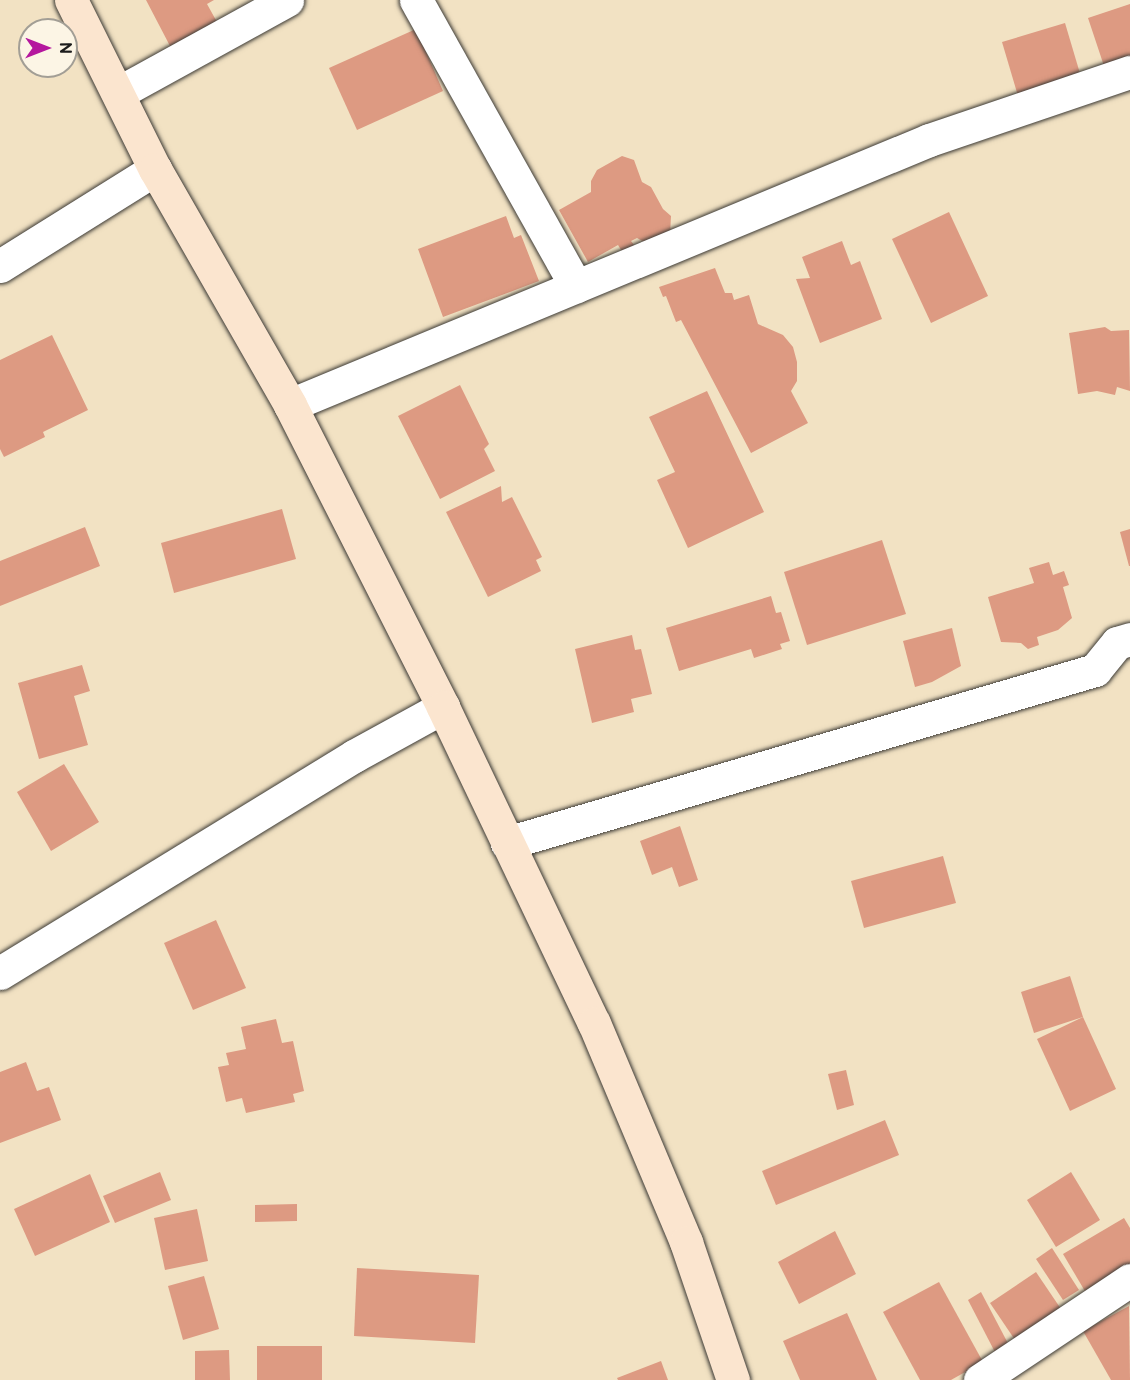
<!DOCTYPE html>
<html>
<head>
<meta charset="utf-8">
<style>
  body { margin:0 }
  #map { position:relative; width:1130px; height:1380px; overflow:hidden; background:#f2e2c3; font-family:"Balsamiq Sans",sans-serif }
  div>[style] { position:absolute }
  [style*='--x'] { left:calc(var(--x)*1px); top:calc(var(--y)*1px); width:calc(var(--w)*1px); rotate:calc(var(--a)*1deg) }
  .building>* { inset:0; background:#dd9a82 }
  .roads { filter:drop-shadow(0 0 2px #3c3a35) drop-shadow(0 0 2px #3c3a35) }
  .street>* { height:33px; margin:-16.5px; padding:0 16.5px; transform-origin:16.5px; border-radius:16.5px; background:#fff }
  .secondary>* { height:33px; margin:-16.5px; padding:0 16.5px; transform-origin:16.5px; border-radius:16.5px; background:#fbe5cf }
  span { translate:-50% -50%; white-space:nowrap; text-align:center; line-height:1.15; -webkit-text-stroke:5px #fcf5e5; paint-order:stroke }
  .north { position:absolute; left:18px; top:18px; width:60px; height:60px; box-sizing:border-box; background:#fcf5e5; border:2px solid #a29e95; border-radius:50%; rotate:90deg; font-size:16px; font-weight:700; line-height:24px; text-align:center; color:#1c1c1c }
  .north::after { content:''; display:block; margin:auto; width:21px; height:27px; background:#b5179e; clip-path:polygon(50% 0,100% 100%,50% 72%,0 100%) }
</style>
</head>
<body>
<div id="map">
  <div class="building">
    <i style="clip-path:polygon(146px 0,214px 0,207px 4px,217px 22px,170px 46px)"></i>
    <i style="clip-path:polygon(1130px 4px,1130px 57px,1104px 66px,1088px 18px)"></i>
    <i style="clip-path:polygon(1065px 23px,1084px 87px,1021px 106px,1002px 42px)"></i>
    <i style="clip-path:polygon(416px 29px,443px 91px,357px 130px,329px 68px)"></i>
    <i style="clip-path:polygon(622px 156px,634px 160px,642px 182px,651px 187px,663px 209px,671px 216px,670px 235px,648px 244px,637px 238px,631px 241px,635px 246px,623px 253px,618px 245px,588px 262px,559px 210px,591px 192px,591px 181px,597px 170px)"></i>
    <i style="clip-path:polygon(949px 212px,988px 296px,931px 323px,892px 239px)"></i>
    <i style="clip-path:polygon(506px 216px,514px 238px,521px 235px,539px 281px,443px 317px,418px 249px)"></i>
    <i style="clip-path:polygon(842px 241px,851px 265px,860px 261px,882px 319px,820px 343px,796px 279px,810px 278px,802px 257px)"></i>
    <i style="clip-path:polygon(715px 268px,725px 293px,732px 293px,734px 300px,749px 295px,758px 324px,783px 335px,793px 347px,797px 362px,797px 381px,791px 391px,808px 423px,751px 453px,681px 320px,676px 322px,666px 296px,663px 297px,659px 287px)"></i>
    <i style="clip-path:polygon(1105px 327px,1111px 331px,1129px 330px,1130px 391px,1117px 387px,1115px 395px,1097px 391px,1078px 394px,1069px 333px)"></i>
    <i style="clip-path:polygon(52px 335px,88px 410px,43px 432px,45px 437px,4px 457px,0 449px,0 360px)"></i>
    <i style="clip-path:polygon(460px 385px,489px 444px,484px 449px,495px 471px,440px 499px,398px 416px)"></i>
    <i style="clip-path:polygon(707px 391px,764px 512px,688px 548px,657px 480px,675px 472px,649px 417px)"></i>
    <i style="clip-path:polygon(501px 486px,502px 502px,512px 497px,542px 557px,536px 560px,541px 571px,488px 597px,446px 512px)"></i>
    <i style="clip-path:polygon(282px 509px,296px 559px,174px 593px,161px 543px)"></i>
    <i style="clip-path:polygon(85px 527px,100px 566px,0 606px,0 561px)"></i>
    <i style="clip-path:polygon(1130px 529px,1130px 566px,1129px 566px,1120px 532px)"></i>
    <i style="clip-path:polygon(882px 540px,906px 614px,807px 645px,784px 572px)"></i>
    <i style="clip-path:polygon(1049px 562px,1053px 575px,1064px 571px,1069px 585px,1063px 587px,1072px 618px,1058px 630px,1037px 637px,1039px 645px,1028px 649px,1021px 643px,1001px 642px,988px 597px,1034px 583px,1029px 568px)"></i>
    <i style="clip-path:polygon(771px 596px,776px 613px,781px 612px,790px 641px,780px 644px,782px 649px,754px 658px,751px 649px,679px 671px,666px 628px)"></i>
    <i style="clip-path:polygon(952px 628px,961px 666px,932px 682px,915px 687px,903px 641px)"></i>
    <i style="clip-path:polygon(632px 635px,635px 650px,641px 649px,652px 694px,631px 699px,634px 712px,592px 723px,575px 649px)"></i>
    <i style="clip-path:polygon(82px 665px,90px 691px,74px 696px,88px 745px,39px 759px,18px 683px)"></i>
    <i style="clip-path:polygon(64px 764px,99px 822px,51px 851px,17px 792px)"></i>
    <i style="clip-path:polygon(680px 826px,698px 880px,679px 887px,672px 867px,652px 875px,640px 841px)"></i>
    <i style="clip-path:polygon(943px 856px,956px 903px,864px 928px,851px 881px)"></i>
    <i style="clip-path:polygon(216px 920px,246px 988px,193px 1010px,164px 943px)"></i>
    <i style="clip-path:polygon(1070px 976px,1083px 1017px,1034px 1033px,1021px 992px)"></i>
    <i style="clip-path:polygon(1083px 1017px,1116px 1089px,1070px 1111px,1037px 1039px)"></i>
    <i style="clip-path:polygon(276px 1019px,282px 1043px,293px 1041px,304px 1091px,293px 1094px,295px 1102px,246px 1113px,242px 1098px,226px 1102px,218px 1067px,229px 1065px,226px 1053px,246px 1049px,241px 1027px)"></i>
    <i style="clip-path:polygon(26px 1062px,37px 1091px,49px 1087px,61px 1120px,0 1143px,0 1072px)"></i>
    <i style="clip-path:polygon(846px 1070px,854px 1105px,837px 1110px,828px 1074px)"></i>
    <i style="clip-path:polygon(885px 1120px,899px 1155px,776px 1205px,762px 1171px)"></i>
    <i style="clip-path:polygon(160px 1172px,171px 1200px,115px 1223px,103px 1196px)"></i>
    <i style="clip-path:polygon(1071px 1172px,1100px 1220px,1056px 1247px,1027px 1200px)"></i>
    <i style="clip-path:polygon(90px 1174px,110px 1222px,35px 1256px,14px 1209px)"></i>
    <i style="clip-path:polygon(297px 1204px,297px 1221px,255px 1222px,255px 1205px)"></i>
    <i style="clip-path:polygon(197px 1209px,208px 1261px,165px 1270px,154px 1218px)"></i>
    <i style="clip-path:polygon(1124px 1218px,1130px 1228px,1130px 1273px,1089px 1298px,1063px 1254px)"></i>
    <i style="clip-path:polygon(835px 1231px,856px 1274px,799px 1304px,778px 1262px)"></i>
    <i style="clip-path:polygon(1052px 1248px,1079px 1290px,1063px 1300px,1036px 1259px)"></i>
    <i style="clip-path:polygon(357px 1268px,479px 1275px,475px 1343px,354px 1336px)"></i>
    <i style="clip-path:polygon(1036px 1272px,1061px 1309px,1015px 1340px,990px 1303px)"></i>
    <i style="clip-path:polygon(204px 1276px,219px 1329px,183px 1340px,168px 1286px)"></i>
    <i style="clip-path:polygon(939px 1282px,983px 1362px,951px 1380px,920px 1380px,883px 1312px)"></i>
    <i style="clip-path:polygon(981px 1292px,1012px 1351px,998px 1358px,968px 1300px)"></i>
    <i style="clip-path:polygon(1129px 1306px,1130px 1380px,1111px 1380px,1083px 1331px)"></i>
    <i style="clip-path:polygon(847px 1313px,877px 1380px,800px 1380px,783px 1341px)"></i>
    <i style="clip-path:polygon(257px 1346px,322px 1346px,322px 1380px,257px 1380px)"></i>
    <i style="clip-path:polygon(229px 1350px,230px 1380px,195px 1380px,195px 1351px)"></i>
    <i style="clip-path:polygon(661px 1361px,668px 1380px,618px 1380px,617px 1378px)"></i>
  </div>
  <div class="roads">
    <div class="street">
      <i style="--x:416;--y:0;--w:328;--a:60.8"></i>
      <i style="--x:118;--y:93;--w:193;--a:-28.8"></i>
      <i style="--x:0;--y:266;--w:183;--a:-32"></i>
      <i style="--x:290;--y:405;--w:692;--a:-22.52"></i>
      <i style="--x:929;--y:140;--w:212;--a:-18.7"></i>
      <i style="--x:507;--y:843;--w:613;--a:-16.39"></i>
      <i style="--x:1095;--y:670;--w:35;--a:-51"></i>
      <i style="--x:1117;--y:643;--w:14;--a:-17"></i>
      <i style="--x:0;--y:973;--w:415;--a:-31.5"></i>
      <i style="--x:354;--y:756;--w:102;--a:-28.8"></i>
      <i style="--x:980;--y:1380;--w:180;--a:-33.7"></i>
    </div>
    <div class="secondary">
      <i style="--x:71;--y:0;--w:189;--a:63.6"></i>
      <i style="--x:155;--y:169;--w:272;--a:60.2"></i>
      <i style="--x:290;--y:405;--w:339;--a:63.1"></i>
      <i style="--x:443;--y:707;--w:350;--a:64.5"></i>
      <i style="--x:594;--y:1023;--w:238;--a:67.2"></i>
      <i style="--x:686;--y:1242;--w:146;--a:71.2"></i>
    </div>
  </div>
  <div class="north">N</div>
</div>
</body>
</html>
